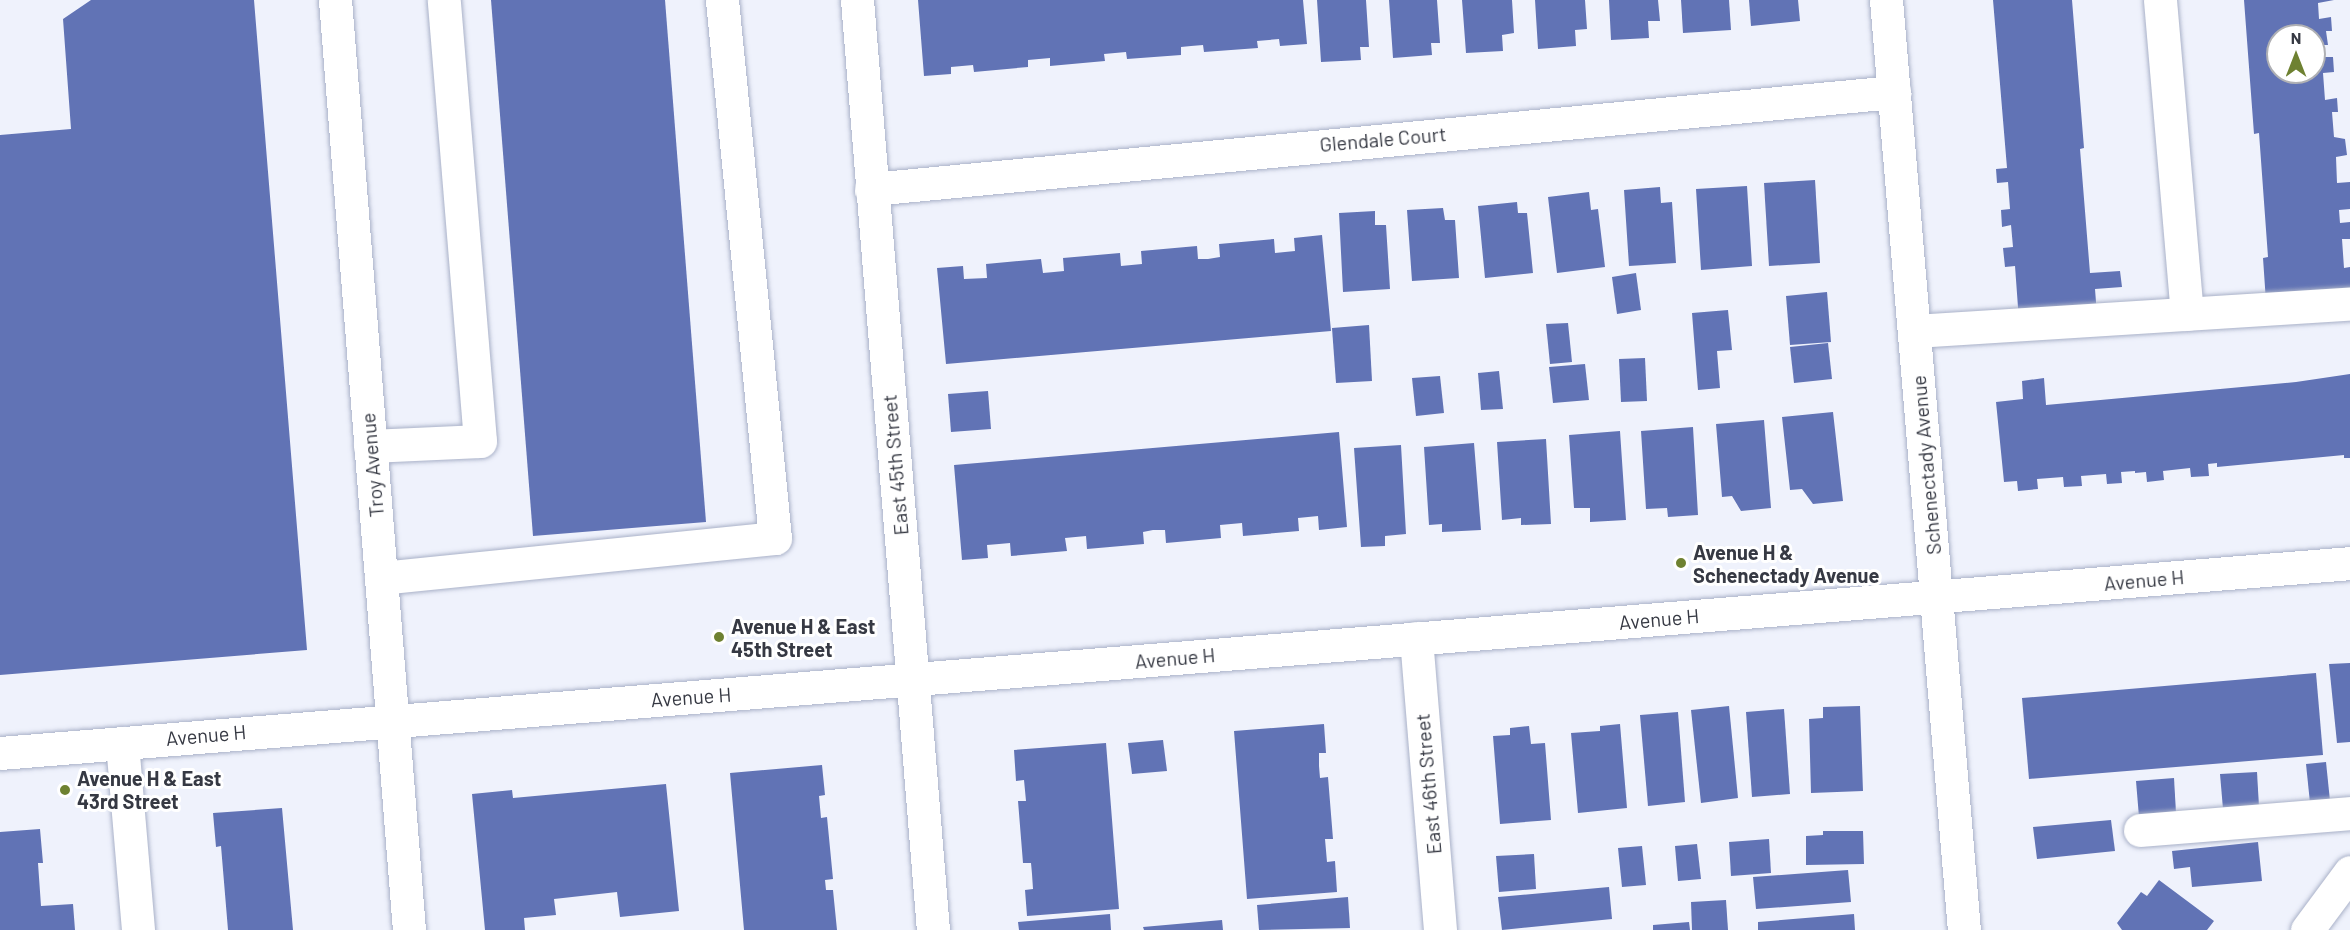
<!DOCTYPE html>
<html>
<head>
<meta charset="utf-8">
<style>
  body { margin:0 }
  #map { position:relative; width:2350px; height:930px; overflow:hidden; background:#eff2fc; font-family:Barlow,sans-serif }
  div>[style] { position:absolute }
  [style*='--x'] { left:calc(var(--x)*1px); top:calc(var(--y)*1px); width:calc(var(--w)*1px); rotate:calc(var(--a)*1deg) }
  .building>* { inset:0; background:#6173b5 }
  .roads { filter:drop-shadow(0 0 2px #a9b1c8) drop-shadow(0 0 2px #a9b1c8) }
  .minor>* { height:33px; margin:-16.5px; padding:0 16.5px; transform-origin:16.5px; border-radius:16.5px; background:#fff }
  .dots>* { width:16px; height:16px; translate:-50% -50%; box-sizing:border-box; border:3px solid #fff; border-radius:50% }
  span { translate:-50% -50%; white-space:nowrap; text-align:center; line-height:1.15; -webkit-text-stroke:6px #fff; paint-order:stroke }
  .street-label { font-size:20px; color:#363943 }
  .poi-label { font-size:20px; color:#363943; font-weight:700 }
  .left { translate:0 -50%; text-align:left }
  .north { position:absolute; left:2266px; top:24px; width:60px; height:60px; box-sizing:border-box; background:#fff; border:2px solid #afb0b4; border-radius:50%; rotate:0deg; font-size:16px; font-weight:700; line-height:24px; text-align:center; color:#363943 }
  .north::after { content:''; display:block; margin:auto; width:21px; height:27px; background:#6e8131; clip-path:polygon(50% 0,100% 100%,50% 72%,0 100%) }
</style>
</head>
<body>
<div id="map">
  <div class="building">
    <i style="clip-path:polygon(91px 0,254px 0,307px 650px,0 675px,0 135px,71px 129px,63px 19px)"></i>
    <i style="clip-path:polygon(491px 0,665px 0,706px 522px,533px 536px)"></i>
    <i style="clip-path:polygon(918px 0,1303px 0,1307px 44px,1280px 46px,1279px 39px,1257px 41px,1258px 48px,1204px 52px,1203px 45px,1191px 46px,1181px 47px,1181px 55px,1127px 59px,1126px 52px,1104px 54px,1105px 61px,1050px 66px,1050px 58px,1028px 60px,1028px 67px,974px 72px,973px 65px,951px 67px,951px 74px,924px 76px)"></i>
    <i style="clip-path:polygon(1317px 0,1366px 0,1369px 47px,1360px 47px,1361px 60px,1321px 62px)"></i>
    <i style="clip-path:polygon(1389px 0,1437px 0,1440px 43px,1431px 43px,1432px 55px,1393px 58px)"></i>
    <i style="clip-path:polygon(1462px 0,1512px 0,1514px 33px,1502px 35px,1503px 51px,1466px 53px)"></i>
    <i style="clip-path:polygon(1535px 0,1585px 0,1587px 29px,1575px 30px,1576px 46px,1538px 49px)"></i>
    <i style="clip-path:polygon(1609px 0,1658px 0,1660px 21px,1648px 21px,1649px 38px,1611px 40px)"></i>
    <i style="clip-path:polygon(1681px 0,1729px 0,1731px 30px,1683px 33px)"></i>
    <i style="clip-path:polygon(1749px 0,1798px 0,1800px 21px,1751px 26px)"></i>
    <i style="clip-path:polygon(1993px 0,2072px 0,2084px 148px,2080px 149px,2090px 273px,2120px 271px,2122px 287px,2095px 289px,2097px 315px,2019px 321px,2015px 266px,2005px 267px,2003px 248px,2013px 247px,2011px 225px,2002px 227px,2001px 210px,2010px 209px,2008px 182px,1997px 183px,1996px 169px,2007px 168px)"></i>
    <i style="clip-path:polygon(evenodd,2244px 0,2334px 0,2318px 3px,2319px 19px,2331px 17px,2332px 31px,2326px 31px,2328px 45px,2321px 45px,2322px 57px,2333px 57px,2334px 72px,2323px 73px,2325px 100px,2337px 98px,2338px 112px,2332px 112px,2334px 137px,2345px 139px,2347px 155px,2336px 157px,2337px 183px,2350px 182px,2350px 209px,2339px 210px,2340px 223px,2350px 222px,2350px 239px,2342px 239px,2344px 268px,2350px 267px,2350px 295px,2266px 302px,2263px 258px,2268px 257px,2259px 133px,2254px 134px,2244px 0,2278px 36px,2314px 36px,2314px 72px,2278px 72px,2278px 36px)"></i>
    <i style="clip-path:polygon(1815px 180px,1820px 263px,1769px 266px,1764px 183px)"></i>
    <i style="clip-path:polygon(1747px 186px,1752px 266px,1701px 270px,1696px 189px)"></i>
    <i style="clip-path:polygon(1660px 187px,1661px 203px,1672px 202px,1676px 263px,1629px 266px,1624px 190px)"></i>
    <i style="clip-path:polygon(1589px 192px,1591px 210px,1598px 209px,1605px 267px,1557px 273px,1548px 197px)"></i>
    <i style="clip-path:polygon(1517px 202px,1518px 213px,1527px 213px,1533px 273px,1485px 278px,1478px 206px)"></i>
    <i style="clip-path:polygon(1443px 208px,1445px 220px,1455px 220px,1459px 278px,1412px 281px,1407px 210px)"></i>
    <i style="clip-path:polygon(1375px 211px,1375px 225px,1386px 225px,1390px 289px,1343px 292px,1339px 213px)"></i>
    <i style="clip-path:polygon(1322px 235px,1331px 331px,946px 364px,937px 268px,963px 266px,964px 279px,987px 278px,986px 264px,1041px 259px,1043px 273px,1054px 272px,1064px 271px,1063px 258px,1120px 253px,1121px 266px,1142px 264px,1141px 251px,1197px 246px,1198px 259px,1208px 259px,1220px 257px,1219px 244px,1274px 239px,1275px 253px,1295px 251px,1294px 238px)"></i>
    <i style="clip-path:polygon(1636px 273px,1641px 310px,1617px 314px,1612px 277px)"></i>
    <i style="clip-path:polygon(1827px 292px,1831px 342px,1790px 345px,1786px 296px)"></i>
    <i style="clip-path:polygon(1728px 310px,1732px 350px,1717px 351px,1720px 388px,1698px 390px,1692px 313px)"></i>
    <i style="clip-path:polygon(1568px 323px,1572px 362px,1550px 364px,1546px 324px)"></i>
    <i style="clip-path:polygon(1369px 325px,1372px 381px,1336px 383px,1332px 328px)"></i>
    <i style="clip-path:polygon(1828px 343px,1832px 379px,1794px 383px,1790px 347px)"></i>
    <i style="clip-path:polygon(1645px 358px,1647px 401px,1621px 402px,1619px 359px)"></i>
    <i style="clip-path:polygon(1585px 364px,1589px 400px,1553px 403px,1549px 367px)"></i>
    <i style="clip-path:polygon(1499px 371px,1503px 409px,1481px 410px,1478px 373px)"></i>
    <i style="clip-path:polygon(2350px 374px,2350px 458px,2344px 458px,2344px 455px,2217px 467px,2217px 463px,2208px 464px,2209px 476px,2191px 477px,2190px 468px,2163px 471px,2164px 480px,2147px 482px,2146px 472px,2135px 473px,2135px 471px,2121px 472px,2122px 483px,2107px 484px,2106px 474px,2081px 476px,2082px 486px,2064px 487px,2063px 477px,2037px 479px,2038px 489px,2018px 491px,2017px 481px,2004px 482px,1996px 402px,2023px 399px,2022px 381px,2044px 378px,2046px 405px,2296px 382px)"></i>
    <i style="clip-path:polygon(1440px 376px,1444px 413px,1416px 416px,1412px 378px)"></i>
    <i style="clip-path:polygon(988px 391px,991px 429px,951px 432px,948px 394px)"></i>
    <i style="clip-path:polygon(1833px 412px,1843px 501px,1813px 504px,1802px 489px,1790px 490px,1782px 417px)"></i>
    <i style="clip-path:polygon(1764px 420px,1771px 508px,1741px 511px,1732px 496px,1722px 497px,1716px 424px)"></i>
    <i style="clip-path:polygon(1693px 427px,1698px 515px,1668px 517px,1667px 508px,1646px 509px,1641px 431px)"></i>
    <i style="clip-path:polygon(1620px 431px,1626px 520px,1590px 522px,1590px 508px,1574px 508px,1569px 435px)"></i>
    <i style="clip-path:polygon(1339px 432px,1347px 527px,1319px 530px,1318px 516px,1298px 518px,1299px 531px,1243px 536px,1242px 523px,1220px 525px,1221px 538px,1166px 543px,1165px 530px,1153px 530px,1143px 532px,1144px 544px,1087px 549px,1086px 536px,1065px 538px,1067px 551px,1011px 556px,1010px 543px,999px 544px,987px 545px,988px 558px,962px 560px,954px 465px)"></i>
    <i style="clip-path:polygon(1546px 439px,1551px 524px,1521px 525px,1521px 518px,1502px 520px,1497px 442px)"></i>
    <i style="clip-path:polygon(1474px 443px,1481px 530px,1442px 532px,1442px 524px,1429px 525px,1424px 447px)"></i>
    <i style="clip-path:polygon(1401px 445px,1406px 534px,1385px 536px,1385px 546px,1361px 547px,1354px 448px)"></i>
    <i style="clip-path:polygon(2350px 663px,2350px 742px,2337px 743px,2329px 664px)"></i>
    <i style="clip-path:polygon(2316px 673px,2323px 755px,2029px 779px,2022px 698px)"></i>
    <i style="clip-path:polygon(1729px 706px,1738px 798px,1701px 803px,1691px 710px)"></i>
    <i style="clip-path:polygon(1860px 706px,1863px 791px,1811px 793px,1809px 719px,1823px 718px,1823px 707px)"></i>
    <i style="clip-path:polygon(1784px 709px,1790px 794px,1752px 797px,1746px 712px)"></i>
    <i style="clip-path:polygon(1678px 712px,1685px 802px,1648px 806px,1640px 715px)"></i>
    <i style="clip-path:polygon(1324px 724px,1326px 753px,1319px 753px,1319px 766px,1320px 778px,1328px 777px,1333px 839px,1325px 839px,1327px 862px,1335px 861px,1337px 892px,1247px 899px,1234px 731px)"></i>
    <i style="clip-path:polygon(1620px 724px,1627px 808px,1578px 813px,1571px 733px,1600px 731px,1600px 726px)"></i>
    <i style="clip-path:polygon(1529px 726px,1531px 744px,1545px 743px,1551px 820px,1500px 824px,1493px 736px,1510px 735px,1510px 728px)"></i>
    <i style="clip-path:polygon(1163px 740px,1167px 771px,1132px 774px,1128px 743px)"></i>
    <i style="clip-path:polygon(1106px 743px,1119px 909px,1027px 916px,1025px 890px,1033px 889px,1032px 874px,1031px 863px,1023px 863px,1018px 801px,1026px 801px,1024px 780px,1016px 781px,1014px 750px)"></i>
    <i style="clip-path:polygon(2326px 762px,2330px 801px,2310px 803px,2306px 764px)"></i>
    <i style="clip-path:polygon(822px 765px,825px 795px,819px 796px,821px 818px,827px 817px,833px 879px,825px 880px,826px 890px,833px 890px,837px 930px,744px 930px,730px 773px)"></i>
    <i style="clip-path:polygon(2257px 772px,2259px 807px,2223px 809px,2220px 774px)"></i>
    <i style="clip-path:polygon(2174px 778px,2176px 813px,2139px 817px,2136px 781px)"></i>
    <i style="clip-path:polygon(666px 784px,679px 911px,620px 917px,617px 892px,554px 899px,556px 915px,524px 918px,525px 930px,485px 930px,472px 794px,512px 790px,513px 798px)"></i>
    <i style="clip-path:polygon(282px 808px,293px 930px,228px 930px,221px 846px,216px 847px,213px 813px)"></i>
    <i style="clip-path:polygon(2111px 820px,2115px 851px,2037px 859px,2033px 827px)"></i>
    <i style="clip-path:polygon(40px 829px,43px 863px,38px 863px,41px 906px,73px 904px,75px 930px,0 930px,0 832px)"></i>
    <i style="clip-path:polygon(1823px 831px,1863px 831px,1864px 864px,1806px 865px,1806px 836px,1823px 835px)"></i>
    <i style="clip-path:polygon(1769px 839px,1771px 873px,1731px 876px,1729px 842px)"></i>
    <i style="clip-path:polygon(2258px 842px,2262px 881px,2192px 887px,2190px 867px,2174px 869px,2172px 851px)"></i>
    <i style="clip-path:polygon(1697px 844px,1701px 879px,1678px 881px,1675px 846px)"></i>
    <i style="clip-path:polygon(1642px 846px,1646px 885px,1622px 887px,1618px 848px)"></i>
    <i style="clip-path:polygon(1534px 854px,1536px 889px,1499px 892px,1496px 856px)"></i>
    <i style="clip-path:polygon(1848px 870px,1851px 902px,1756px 909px,1753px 877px)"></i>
    <i style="clip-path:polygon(2159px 880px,2214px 921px,2207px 930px,2122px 930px,2117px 923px,2141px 892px,2147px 896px)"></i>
    <i style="clip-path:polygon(1609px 887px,1612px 919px,1502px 930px,1498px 897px)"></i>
    <i style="clip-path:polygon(1348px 897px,1350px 928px,1259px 930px,1257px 905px)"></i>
    <i style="clip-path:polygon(1726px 900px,1728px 930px,1692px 930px,1691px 902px)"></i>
    <i style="clip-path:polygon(1110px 914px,1111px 930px,1019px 930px,1018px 922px)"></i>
    <i style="clip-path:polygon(1854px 914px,1855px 930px,1758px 930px,1758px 922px)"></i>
    <i style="clip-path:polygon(1222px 920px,1223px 930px,1144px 930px,1143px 927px)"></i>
    <i style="clip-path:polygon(1689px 922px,1690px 930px,1653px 930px,1653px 925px)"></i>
  </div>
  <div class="roads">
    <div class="minor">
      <i style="--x:335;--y:0;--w:933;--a:85.45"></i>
      <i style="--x:857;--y:0;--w:933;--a:85.33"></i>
      <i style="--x:1886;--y:0;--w:933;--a:85.21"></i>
      <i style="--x:2160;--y:0;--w:315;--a:85.1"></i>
      <i style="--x:871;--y:189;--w:1028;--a:-5.42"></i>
      <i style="--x:1915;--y:331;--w:436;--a:-3.6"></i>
      <i style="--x:370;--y:446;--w:110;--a:-2.6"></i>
      <i style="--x:480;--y:441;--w:442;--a:-94.7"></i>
      <i style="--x:381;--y:578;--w:396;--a:-5.8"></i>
      <i style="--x:775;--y:538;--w:541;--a:-95.63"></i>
      <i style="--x:1416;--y:638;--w:293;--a:85.3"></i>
      <i style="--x:122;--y:743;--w:188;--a:85.1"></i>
      <i style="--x:0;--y:753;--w:2358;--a:-4.62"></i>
      <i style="--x:2140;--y:830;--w:211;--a:-4.6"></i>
      <i style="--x:2307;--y:930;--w:72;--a:-53.4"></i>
    </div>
  </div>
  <div class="dots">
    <i style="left:1681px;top:563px;background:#6e8131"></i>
    <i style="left:719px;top:637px;background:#6e8131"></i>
    <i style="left:65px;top:790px;background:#6e8131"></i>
  </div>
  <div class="street-label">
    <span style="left:1383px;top:139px;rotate:-5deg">Glendale Court</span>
    <span style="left:372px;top:465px;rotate:-95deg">Troy Avenue</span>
    <span style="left:895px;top:465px;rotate:-95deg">East 45th Street</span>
    <span style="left:1926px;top:465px;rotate:-95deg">Schenectady Avenue</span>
    <span style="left:2144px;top:580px;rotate:-5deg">Avenue H</span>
    <span style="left:1659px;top:619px;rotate:-5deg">Avenue H</span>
    <span style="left:1175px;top:658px;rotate:-5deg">Avenue H</span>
    <span style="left:691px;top:697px;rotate:-4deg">Avenue H</span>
    <span style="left:206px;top:735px;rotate:-5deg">Avenue H</span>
    <span style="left:1428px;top:784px;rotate:-95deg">East 46th Street</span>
  </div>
  <div class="poi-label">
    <span class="left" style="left:1693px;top:564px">Avenue H &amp;<br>Schenectady Avenue</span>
    <span class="left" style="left:731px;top:638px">Avenue H &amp; East<br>45th Street</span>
    <span class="left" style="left:77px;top:790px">Avenue H &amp; East<br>43rd Street</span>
  </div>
  <div class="north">N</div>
</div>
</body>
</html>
